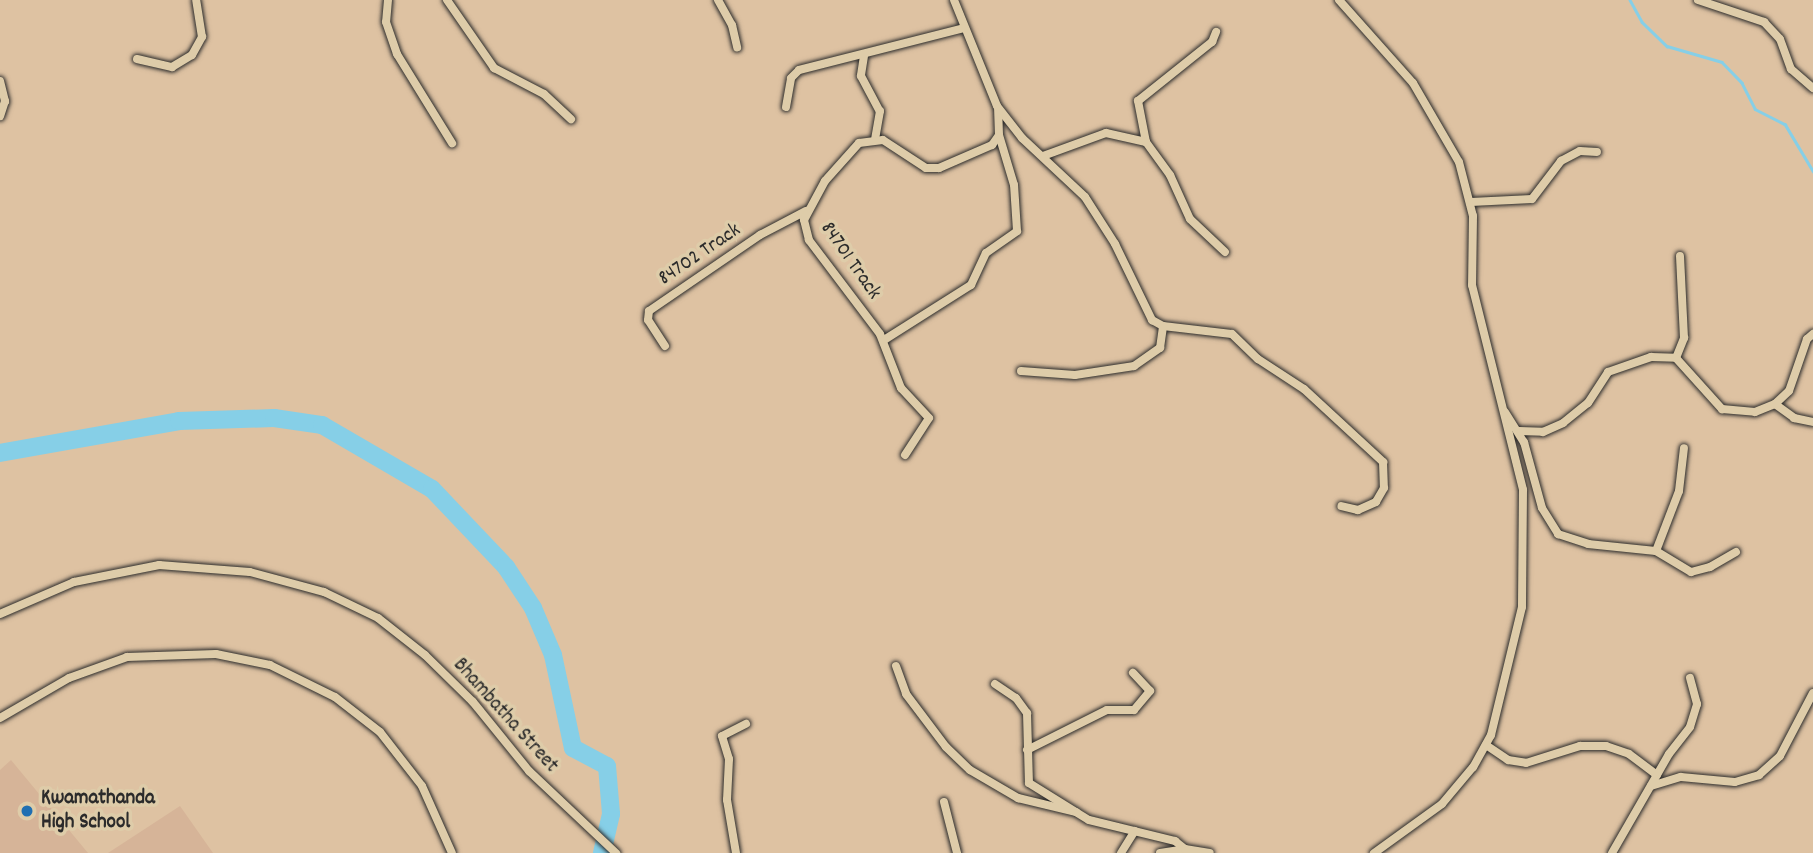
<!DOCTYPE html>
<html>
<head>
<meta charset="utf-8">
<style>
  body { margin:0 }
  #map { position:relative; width:1813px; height:853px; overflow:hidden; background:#dec2a2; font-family:Dekko,sans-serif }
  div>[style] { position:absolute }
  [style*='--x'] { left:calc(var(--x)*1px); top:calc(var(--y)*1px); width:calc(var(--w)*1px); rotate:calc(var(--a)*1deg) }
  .built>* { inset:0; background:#d6b498 }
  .stream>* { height:2.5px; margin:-1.25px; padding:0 1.25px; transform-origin:1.25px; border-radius:1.25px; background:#86cfe7 }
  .river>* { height:18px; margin:-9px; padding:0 9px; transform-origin:9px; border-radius:9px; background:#86cfe7 }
  .roads { filter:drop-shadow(0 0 2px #2b2b2b) drop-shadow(0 0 2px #2b2b2b) }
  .street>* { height:8px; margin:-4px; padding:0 4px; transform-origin:4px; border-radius:4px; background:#decca9 }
  .dots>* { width:19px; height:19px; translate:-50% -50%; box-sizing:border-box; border:4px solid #decca9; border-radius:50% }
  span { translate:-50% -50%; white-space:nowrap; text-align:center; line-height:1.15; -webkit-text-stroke:7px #decca9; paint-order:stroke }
  .street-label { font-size:21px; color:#2b2b2b }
  .poi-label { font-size:21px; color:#2b2b2b; font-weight:700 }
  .left { translate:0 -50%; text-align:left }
</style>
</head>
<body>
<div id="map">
  <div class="built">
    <i style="clip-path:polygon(11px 760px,88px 853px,0 853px,0 770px)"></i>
    <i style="clip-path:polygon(180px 806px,213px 853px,108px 853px)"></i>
  </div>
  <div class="stream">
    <i style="--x:1630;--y:0;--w:25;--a:61"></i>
    <i style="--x:1642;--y:22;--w:35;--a:44"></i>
    <i style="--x:1667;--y:46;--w:57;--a:16.2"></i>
    <i style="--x:1722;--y:62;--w:29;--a:46"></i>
    <i style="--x:1742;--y:83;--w:29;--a:63"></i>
    <i style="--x:1755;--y:109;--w:34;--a:27"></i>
    <i style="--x:1785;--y:124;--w:55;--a:59.2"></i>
  </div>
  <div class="river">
    <i style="--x:0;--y:453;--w:182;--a:-10.1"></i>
    <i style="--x:179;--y:421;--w:95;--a:-1.8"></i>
    <i style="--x:274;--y:418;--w:49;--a:8.3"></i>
    <i style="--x:322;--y:425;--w:127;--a:30.2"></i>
    <i style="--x:432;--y:489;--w:108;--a:46.5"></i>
    <i style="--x:506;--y:567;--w:49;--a:56.6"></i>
    <i style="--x:533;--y:608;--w:51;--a:66.9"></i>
    <i style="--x:553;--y:655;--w:95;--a:77.9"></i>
    <i style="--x:573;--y:748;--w:38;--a:28"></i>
    <i style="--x:607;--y:766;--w:48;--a:85.2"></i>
    <i style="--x:611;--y:814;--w:40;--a:103"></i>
  </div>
  <div class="roads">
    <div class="street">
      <i style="--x:388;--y:0;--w:22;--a:95"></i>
      <i style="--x:386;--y:22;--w:34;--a:71"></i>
      <i style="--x:397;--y:54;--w:105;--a:58.3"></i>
      <i style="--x:447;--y:0;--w:83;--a:55.3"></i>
      <i style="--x:494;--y:68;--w:56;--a:27.5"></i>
      <i style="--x:544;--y:94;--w:37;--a:43"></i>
      <i style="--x:718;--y:0;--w:29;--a:61"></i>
      <i style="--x:732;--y:25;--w:23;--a:77"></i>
      <i style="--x:954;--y:0;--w:114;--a:67.9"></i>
      <i style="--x:997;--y:106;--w:41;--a:52"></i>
      <i style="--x:1022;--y:138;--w:86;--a:43.1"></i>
      <i style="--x:1085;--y:197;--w:56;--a:57.4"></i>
      <i style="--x:1115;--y:244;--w:85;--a:64"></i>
      <i style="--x:1152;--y:320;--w:13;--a:29"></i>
      <i style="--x:1163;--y:326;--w:69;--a:6.6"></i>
      <i style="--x:1232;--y:334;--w:36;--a:44"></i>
      <i style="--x:1258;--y:359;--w:55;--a:33.1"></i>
      <i style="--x:1304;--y:389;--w:108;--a:42.7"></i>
      <i style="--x:1383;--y:462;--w:26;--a:88"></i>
      <i style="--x:1384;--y:488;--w:16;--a:120"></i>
      <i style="--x:1376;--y:502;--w:20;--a:156"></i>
      <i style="--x:1358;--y:510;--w:17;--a:-167"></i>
      <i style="--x:1339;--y:0;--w:111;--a:48.3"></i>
      <i style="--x:1413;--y:83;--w:91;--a:59.8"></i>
      <i style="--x:1459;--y:162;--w:56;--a:75.5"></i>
      <i style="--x:1473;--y:216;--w:69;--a:90.8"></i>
      <i style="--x:1472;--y:285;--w:211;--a:76"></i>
      <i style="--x:1523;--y:490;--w:117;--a:90.5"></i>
      <i style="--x:1522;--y:607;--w:132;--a:103.6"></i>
      <i style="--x:1491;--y:735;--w:37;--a:119"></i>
      <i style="--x:1473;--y:767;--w:48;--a:130"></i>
      <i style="--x:1442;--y:804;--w:84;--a:144.2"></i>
      <i style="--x:1698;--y:0;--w:70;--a:18.4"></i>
      <i style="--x:1764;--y:22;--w:23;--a:47"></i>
      <i style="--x:1780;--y:39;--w:32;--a:70"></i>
      <i style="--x:1791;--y:69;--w:29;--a:41"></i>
      <i style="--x:864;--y:56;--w:20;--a:99"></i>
      <i style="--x:861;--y:76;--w:40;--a:62"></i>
      <i style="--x:880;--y:111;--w:27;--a:100"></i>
      <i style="--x:137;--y:59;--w:36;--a:13"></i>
      <i style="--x:172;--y:67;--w:23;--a:-31"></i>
      <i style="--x:192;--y:55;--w:21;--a:-61"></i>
      <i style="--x:202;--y:37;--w:37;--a:-99"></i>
      <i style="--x:0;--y:81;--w:21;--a:76"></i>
      <i style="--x:5;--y:101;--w:16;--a:108"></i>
      <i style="--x:786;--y:107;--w:29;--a:-80"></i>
      <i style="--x:791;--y:78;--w:11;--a:-45"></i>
      <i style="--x:799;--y:70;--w:170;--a:-14.3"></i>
      <i style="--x:1146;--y:142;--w:42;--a:-101"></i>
      <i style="--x:1138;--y:101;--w:95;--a:-38.6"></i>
      <i style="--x:1212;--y:42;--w:11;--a:-68"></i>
      <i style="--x:1043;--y:156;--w:67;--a:-20.1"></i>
      <i style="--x:1106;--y:133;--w:41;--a:12.7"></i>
      <i style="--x:1146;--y:142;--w:41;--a:54"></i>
      <i style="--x:1170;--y:175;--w:48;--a:65.6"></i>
      <i style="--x:1190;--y:219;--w:48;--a:43.3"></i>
      <i style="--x:1471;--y:202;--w:61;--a:-2.8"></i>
      <i style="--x:1532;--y:199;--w:48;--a:-52.7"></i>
      <i style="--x:1561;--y:161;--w:21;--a:-28"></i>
      <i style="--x:1580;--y:151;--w:17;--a:3"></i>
      <i style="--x:884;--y:340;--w:103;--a:-32.3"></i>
      <i style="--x:971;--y:285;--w:35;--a:-65"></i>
      <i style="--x:986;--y:253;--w:38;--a:-35"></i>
      <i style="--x:1017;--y:231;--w:46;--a:-93.7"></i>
      <i style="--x:1014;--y:185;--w:52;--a:-106.7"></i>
      <i style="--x:665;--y:346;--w:31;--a:-123"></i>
      <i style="--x:648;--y:320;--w:9;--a:-84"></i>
      <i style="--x:649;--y:311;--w:135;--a:-34.4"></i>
      <i style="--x:760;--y:235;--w:52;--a:-27.6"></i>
      <i style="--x:1676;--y:358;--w:22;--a:-68"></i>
      <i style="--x:1684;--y:338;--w:82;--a:-92.8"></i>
      <i style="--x:1021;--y:371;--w:54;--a:4.2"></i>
      <i style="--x:1075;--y:375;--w:60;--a:-8.7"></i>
      <i style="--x:1134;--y:366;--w:32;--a:-35"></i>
      <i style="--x:1160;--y:348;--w:22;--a:-82"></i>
      <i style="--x:1775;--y:404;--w:24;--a:36"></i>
      <i style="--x:1794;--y:418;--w:19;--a:12"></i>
      <i style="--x:1505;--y:412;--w:36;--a:58"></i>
      <i style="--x:1524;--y:442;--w:68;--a:74.7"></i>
      <i style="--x:1542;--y:508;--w:31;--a:58"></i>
      <i style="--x:1558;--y:534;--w:32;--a:18"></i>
      <i style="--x:1588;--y:544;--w:68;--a:5.9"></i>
      <i style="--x:1656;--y:551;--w:41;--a:31"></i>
      <i style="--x:1691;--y:572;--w:20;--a:-15"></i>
      <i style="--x:1710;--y:567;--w:30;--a:-30"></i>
      <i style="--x:1519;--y:431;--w:24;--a:2"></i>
      <i style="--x:1543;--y:432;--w:22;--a:-24"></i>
      <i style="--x:1563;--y:423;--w:32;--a:-39"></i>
      <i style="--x:1588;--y:403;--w:37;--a:-57"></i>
      <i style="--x:1608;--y:372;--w:46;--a:-19.2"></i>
      <i style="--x:1651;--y:357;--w:25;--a:2"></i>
      <i style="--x:1676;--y:358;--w:69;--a:48"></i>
      <i style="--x:1722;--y:409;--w:33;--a:5"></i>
      <i style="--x:1755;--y:412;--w:22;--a:-22"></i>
      <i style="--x:1775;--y:404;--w:19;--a:-43"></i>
      <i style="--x:1789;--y:391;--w:55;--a:-70.9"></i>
      <i style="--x:1807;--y:339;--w:8;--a:-40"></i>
      <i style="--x:905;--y:455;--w:44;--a:-57"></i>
      <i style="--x:929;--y:418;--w:41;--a:-133"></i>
      <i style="--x:901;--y:388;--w:58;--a:-111.3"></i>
      <i style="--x:880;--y:334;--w:118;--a:-127.1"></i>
      <i style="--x:809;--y:240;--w:21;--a:-104"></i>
      <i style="--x:804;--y:220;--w:44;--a:-61.7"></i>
      <i style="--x:825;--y:181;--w:51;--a:-48.2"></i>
      <i style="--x:859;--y:143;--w:24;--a:-7"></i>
      <i style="--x:883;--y:140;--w:51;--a:33.1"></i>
      <i style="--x:926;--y:168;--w:13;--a:0"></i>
      <i style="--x:939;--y:168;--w:58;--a:-23.5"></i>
      <i style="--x:992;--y:145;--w:12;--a:-55"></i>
      <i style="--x:999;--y:135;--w:26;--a:-92"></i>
      <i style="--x:1656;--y:551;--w:64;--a:-69"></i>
      <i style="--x:1679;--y:491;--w:43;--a:-83.4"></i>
      <i style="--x:0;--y:614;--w:81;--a:-23.4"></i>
      <i style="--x:74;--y:582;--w:87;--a:-11.3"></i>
      <i style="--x:159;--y:565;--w:91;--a:4.4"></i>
      <i style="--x:250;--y:572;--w:77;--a:15.1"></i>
      <i style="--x:324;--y:592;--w:60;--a:25.7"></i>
      <i style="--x:378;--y:618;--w:60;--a:38.2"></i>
      <i style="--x:425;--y:655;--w:67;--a:44.4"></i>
      <i style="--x:473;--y:702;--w:89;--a:50.9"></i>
      <i style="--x:529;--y:771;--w:120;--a:43.3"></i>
      <i style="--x:896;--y:666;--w:30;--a:70"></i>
      <i style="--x:906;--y:694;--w:66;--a:53"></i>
      <i style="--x:946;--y:747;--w:33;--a:44"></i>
      <i style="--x:970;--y:770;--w:56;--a:30.3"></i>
      <i style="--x:1018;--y:798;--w:60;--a:13.6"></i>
      <i style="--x:995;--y:684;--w:25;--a:34"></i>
      <i style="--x:1016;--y:698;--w:19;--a:54"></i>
      <i style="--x:1027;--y:713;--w:70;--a:88.4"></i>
      <i style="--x:1029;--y:783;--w:70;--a:31.7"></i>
      <i style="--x:1089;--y:820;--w:89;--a:13.7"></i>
      <i style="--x:1175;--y:841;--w:13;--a:39"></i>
      <i style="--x:0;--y:718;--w:80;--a:-30.1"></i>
      <i style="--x:69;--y:678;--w:62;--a:-19.9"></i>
      <i style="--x:127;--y:657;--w:89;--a:-1.9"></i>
      <i style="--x:216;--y:654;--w:55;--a:11.5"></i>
      <i style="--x:270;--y:665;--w:72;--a:26.2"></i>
      <i style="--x:335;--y:697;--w:57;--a:37.9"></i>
      <i style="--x:380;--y:732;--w:68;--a:52.1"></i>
      <i style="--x:422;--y:786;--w:73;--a:65.9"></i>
      <i style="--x:1486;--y:745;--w:27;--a:34"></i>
      <i style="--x:1508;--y:760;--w:18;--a:9"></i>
      <i style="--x:1526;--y:763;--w:57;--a:-17.5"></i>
      <i style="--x:1580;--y:746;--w:26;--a:0"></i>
      <i style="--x:1606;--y:746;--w:24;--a:19"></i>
      <i style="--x:1629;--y:754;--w:35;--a:37"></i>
      <i style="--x:1027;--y:750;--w:89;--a:-26.6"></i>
      <i style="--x:1107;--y:710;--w:27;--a:0"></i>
      <i style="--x:1134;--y:710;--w:25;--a:-50"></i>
      <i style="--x:1150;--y:691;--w:25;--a:-133"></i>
      <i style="--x:1651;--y:786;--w:31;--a:-17"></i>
      <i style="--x:1681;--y:777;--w:54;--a:5.3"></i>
      <i style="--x:1735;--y:782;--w:25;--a:-16"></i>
      <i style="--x:1759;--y:775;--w:28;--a:-42"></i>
      <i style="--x:1780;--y:756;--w:71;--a:-62.4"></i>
      <i style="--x:944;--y:802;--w:53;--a:75.7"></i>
      <i style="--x:736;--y:853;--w:54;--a:-99.6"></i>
      <i style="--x:727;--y:800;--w:41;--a:-87.2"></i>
      <i style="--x:729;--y:759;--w:24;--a:-107"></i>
      <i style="--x:722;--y:736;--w:27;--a:-27"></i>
      <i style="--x:1121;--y:853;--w:26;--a:-58"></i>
      <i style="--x:1160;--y:853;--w:25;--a:-9"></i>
      <i style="--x:1185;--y:849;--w:25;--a:9"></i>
      <i style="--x:1612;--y:853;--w:114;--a:-60.1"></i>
      <i style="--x:1669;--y:754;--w:34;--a:-52"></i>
      <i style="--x:1690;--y:727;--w:24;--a:-73"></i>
      <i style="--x:1697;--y:704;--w:27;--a:-105"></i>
    </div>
  </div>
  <div class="dots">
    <i style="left:27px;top:811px;background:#1f6fb2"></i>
  </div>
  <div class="street-label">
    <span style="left:700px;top:255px;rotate:-34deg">84702 Track</span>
    <span style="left:850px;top:261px;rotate:55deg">84701 Track</span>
    <span style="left:505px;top:716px;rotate:48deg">Bhambatha Street</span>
  </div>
  <div class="poi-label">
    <span class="left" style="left:41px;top:811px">Kwamathanda<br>High School</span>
  </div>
</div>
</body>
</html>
